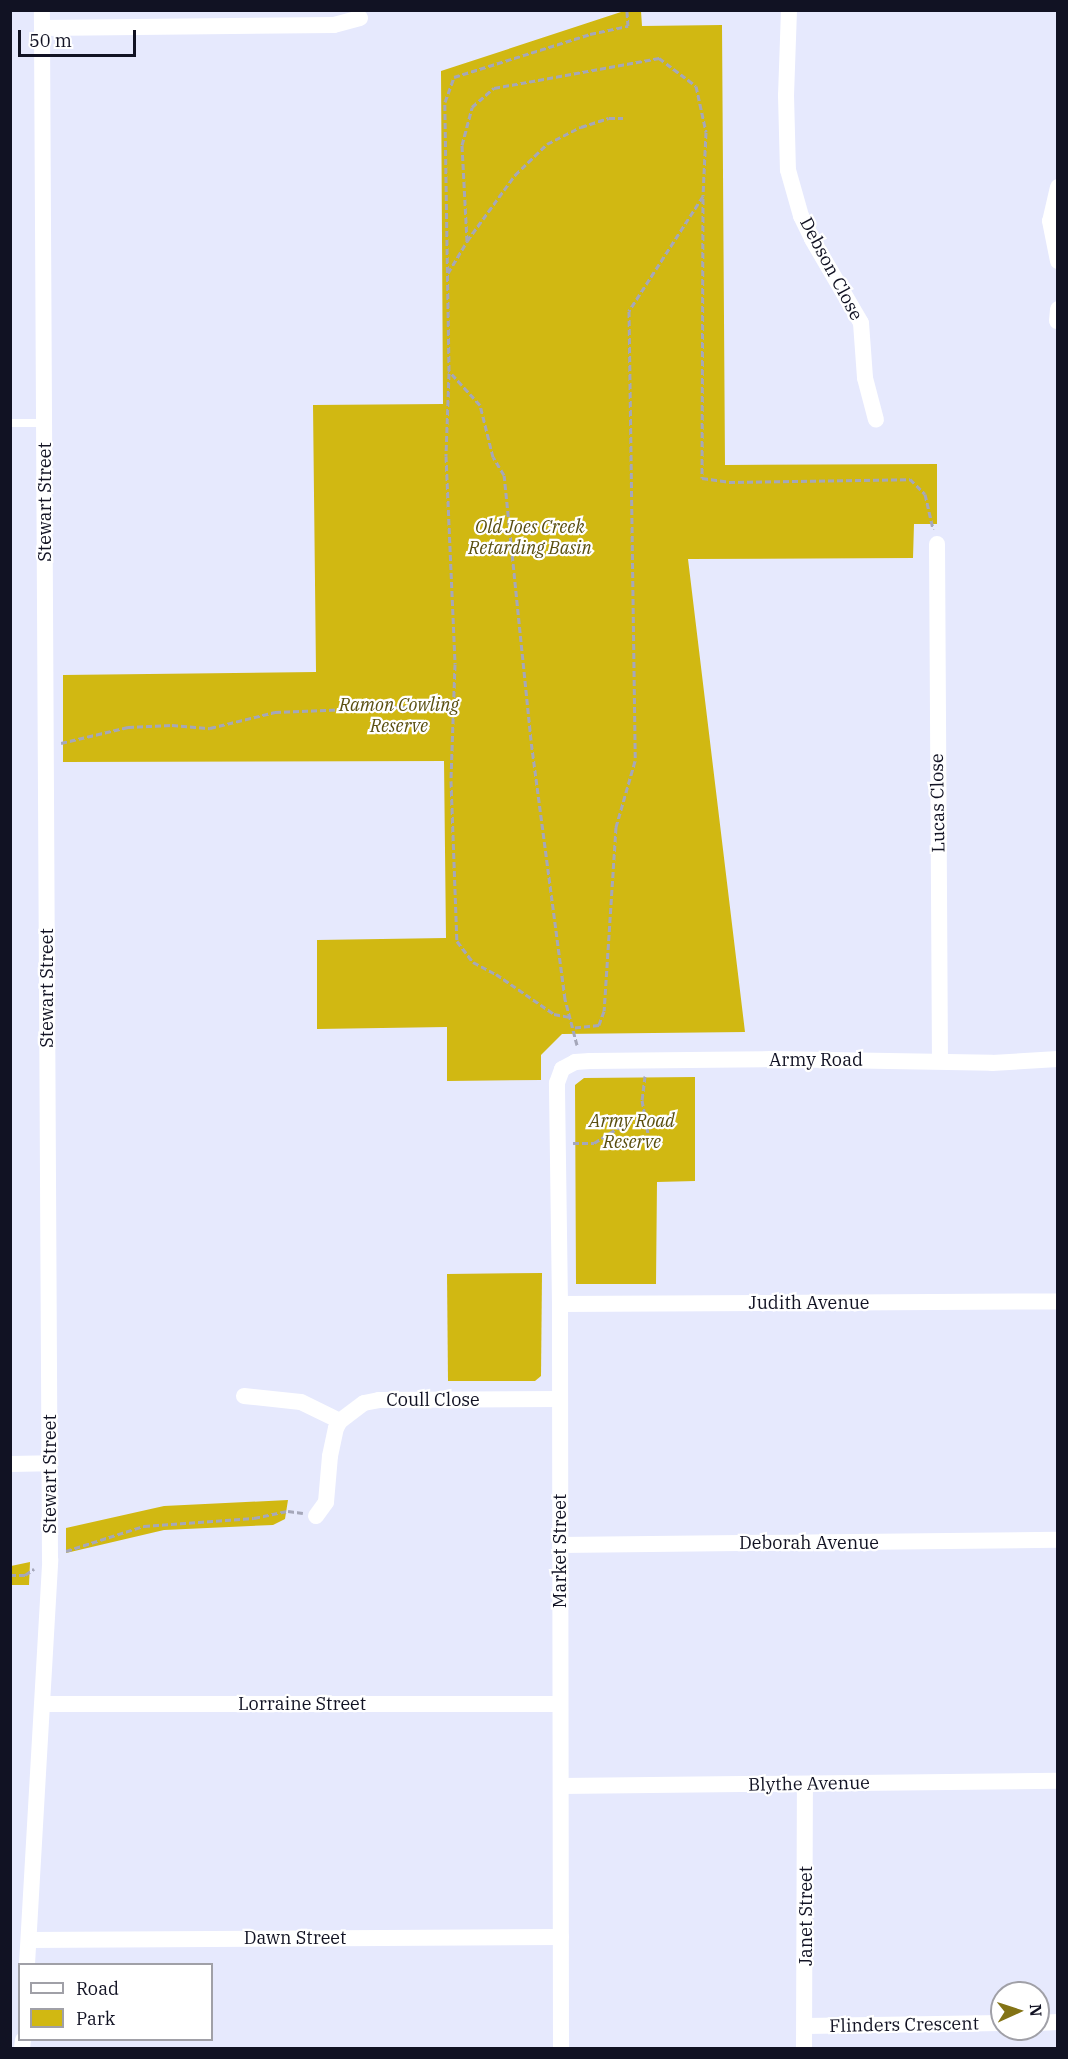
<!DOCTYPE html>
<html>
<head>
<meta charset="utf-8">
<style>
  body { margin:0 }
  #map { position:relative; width:1068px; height:2059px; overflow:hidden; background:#e6e9fd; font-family:"IBM Plex Serif",serif }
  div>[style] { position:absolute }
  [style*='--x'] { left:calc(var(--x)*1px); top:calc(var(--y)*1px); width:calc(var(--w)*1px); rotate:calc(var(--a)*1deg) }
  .green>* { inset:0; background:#d1b812 }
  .path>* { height:3px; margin-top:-1.5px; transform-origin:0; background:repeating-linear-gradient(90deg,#a5a7ba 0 6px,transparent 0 9px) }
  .lane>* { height:8px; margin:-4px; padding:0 4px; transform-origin:4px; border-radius:4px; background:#fff }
  .street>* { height:16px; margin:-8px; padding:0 8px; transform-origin:8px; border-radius:8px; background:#fff }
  span { translate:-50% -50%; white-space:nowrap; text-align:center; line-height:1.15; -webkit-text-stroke:4.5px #fff; paint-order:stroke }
  .street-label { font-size:18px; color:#111223 }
  .park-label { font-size:18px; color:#594e0f; font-style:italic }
  .frame { position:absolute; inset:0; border:12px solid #111223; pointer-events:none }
  .legend { position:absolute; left:18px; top:1963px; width:195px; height:78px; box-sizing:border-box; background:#fff; border:2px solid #a0a0a7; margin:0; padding:8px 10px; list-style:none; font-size:18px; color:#111223 }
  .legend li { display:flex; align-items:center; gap:12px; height:30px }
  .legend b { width:30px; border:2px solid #a0a0a7 }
  .north { position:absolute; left:990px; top:1981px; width:60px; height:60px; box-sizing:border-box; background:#fff; border:2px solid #a0a0a7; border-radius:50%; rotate:87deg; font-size:16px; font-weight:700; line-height:24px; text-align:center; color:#111223 }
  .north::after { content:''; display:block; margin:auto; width:21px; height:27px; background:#837315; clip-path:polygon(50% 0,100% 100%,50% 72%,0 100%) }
  .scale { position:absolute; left:18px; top:30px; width:118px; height:27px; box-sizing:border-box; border:3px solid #111223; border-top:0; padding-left:8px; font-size:18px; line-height:21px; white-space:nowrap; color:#111223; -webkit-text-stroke:4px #fff; paint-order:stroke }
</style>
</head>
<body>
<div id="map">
  <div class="green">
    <i style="clip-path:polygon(624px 11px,641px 11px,642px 26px,722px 25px,725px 465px,937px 464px,937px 524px,914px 524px,913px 558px,688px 559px,745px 1032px,562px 1034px,541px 1055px,541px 1080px,447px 1081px,447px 1027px,317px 1029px,317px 940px,446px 938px,444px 761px,63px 762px,63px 675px,316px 672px,313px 405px,443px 404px,441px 71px)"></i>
    <i style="clip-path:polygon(695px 1077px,695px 1181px,657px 1182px,656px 1284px,576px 1284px,575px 1085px,584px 1078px)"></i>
    <i style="clip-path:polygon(542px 1273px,541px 1376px,535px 1381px,448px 1381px,447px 1274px)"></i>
    <i style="clip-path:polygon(288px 1500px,285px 1519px,273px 1525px,164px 1530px,66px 1553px,66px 1528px,164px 1506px)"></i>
    <i style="clip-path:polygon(30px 1562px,29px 1585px,11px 1585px,11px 1566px)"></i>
  </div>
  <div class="path">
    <i style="--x:703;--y:198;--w:280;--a:90.2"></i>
    <i style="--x:702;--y:478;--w:27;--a:8"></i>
    <i style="--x:729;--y:482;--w:181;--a:-0.9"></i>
    <i style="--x:910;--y:479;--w:21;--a:45"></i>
    <i style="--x:925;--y:494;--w:36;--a:77"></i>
    <i style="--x:467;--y:241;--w:96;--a:-93"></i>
    <i style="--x:462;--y:145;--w:39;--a:-75"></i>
    <i style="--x:472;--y:107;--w:29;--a:-41"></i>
    <i style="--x:494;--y:88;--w:168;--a:-10.3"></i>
    <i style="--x:659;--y:58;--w:46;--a:37.1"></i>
    <i style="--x:696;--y:86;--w:47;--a:77.7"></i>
    <i style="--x:706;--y:132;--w:64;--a:92.7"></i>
    <i style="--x:703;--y:196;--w:137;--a:122.8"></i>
    <i style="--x:629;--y:311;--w:450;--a:89.2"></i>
    <i style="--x:635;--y:761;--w:69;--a:106.1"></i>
    <i style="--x:616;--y:827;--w:184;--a:93.7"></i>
    <i style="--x:604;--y:1011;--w:15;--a:110"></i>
    <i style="--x:599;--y:1025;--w:27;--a:174"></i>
    <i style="--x:448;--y:273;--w:37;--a:-59"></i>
    <i style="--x:467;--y:241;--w:82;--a:-54"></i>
    <i style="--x:515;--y:175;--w:45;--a:-44.1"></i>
    <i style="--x:547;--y:144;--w:38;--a:-27"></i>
    <i style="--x:581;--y:127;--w:29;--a:-18"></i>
    <i style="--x:609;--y:118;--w:14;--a:0"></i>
    <i style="--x:449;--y:373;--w:83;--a:92.1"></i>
    <i style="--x:446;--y:456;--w:208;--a:87.5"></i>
    <i style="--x:455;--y:664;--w:117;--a:92"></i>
    <i style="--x:451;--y:781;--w:160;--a:87.9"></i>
    <i style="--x:457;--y:941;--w:26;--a:53"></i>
    <i style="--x:473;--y:962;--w:26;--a:28"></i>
    <i style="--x:496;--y:974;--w:70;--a:34.6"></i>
    <i style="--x:554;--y:1014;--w:15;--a:11"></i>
    <i style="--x:61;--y:743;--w:69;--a:-13.4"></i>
    <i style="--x:128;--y:727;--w:44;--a:-2.6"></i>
    <i style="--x:172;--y:725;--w:38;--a:5"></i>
    <i style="--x:210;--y:728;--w:67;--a:-13.8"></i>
    <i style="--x:275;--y:712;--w:177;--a:-2.3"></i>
    <i style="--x:577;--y:1045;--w:48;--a:-104.6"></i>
    <i style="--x:565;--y:999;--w:261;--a:-97.5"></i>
    <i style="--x:531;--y:740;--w:266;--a:-95.8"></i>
    <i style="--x:504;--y:475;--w:21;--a:-121"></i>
    <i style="--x:493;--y:457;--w:54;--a:-104"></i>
    <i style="--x:480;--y:405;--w:46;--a:-132.4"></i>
    <i style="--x:449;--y:371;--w:269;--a:-90.9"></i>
    <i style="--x:445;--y:102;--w:27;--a:-70"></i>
    <i style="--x:454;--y:77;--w:143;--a:-17.5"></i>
    <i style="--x:590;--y:34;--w:39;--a:-12"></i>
    <i style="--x:628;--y:26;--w:16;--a:-94"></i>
    <i style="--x:645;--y:1076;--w:24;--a:97"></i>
    <i style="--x:642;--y:1100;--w:46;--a:79.9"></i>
    <i style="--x:573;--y:1143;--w:21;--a:0"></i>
    <i style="--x:594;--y:1143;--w:38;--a:-32"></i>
    <i style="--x:626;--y:1123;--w:19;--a:-12"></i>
    <i style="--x:66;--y:1551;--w:82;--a:-17.8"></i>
    <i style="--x:144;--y:1526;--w:110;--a:-4.2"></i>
    <i style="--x:254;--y:1518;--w:35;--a:-12"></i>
    <i style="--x:288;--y:1511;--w:15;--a:8"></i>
    <i style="--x:10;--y:1575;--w:15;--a:0"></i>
    <i style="--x:25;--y:1575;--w:11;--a:-34"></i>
  </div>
  <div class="lane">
    <i style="--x:10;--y:423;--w:34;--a:0"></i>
  </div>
  <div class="street">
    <i style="--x:789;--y:10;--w:85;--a:92"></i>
    <i style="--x:786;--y:95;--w:75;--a:88.5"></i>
    <i style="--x:788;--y:170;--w:48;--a:74.2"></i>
    <i style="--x:801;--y:216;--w:25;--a:64"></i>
    <i style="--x:812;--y:239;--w:97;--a:59.7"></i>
    <i style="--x:861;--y:323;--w:55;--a:85.8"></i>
    <i style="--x:865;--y:378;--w:43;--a:75.3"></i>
    <i style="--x:42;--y:28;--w:292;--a:-0.6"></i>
    <i style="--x:334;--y:25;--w:27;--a:-15"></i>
    <i style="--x:1058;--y:187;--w:35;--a:103"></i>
    <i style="--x:1050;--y:221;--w:41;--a:78.7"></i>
    <i style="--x:1057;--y:321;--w:12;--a:-85"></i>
    <i style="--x:937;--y:544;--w:517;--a:89.67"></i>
    <i style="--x:560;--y:1304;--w:498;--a:-0.3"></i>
    <i style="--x:244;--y:1396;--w:57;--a:6"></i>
    <i style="--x:301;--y:1402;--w:43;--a:26"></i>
    <i style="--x:10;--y:1464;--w:39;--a:-1"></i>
    <i style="--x:316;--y:1516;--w:17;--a:-54"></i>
    <i style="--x:326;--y:1502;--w:46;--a:-85"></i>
    <i style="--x:330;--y:1456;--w:29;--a:-78"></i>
    <i style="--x:336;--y:1428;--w:8;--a:-60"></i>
    <i style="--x:340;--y:1421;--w:30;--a:-37"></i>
    <i style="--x:364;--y:1403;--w:15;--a:-11"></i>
    <i style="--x:379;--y:1400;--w:181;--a:-0.3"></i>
    <i style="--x:560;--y:1545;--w:498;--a:-0.6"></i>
    <i style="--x:43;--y:1704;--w:517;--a:0"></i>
    <i style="--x:561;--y:1786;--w:497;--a:-0.6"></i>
    <i style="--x:29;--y:1940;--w:532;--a:-0.32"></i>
    <i style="--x:27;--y:1964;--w:405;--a:-86.7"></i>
    <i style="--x:50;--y:1560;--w:1550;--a:-90.3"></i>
    <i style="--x:1038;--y:2023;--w:20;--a:-3"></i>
    <i style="--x:806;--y:2026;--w:196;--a:-0.9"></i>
    <i style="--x:22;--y:2048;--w:8;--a:-83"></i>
    <i style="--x:561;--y:2048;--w:744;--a:-90.08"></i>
    <i style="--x:560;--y:1304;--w:221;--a:-90.8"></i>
    <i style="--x:557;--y:1083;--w:15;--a:-70"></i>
    <i style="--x:562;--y:1069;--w:15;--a:-28"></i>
    <i style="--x:575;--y:1062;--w:15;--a:-4"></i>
    <i style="--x:590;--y:1061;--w:181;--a:-0.6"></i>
    <i style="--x:771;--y:1059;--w:221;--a:1"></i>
    <i style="--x:992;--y:1063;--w:66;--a:-3.5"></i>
    <i style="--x:804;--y:2048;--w:264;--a:-89.8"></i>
  </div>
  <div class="street-label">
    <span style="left:831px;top:269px;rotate:62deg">Debson Close</span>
    <span style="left:45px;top:502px;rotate:-90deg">Stewart Street</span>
    <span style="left:938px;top:803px;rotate:-91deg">Lucas Close</span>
    <span style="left:47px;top:988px;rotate:-90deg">Stewart Street</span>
    <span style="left:816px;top:1060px">Army Road</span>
    <span style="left:809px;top:1303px">Judith Avenue</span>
    <span style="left:433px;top:1400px">Coull Close</span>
    <span style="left:50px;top:1474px;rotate:-90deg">Stewart Street</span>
    <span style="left:809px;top:1543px">Deborah Avenue</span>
    <span style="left:560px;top:1551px;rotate:-90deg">Market Street</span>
    <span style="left:302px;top:1704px">Lorraine Street</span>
    <span style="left:809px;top:1784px;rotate:-1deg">Blythe Avenue</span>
    <span style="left:806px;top:1916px;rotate:-90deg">Janet Street</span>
    <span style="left:295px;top:1938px">Dawn Street</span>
    <span style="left:904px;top:2025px;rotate:-1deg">Flinders Crescent</span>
  </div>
  <div class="park-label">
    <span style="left:530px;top:538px">Old Joes Creek<br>Retarding Basin</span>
    <span style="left:399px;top:716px">Ramon Cowling<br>Reserve</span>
    <span style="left:632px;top:1132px">Army Road<br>Reserve</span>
  </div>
  <div class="frame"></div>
  <ul class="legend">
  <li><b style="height:8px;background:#fff"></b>Road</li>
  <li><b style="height:16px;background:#d1b812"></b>Park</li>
  </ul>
  <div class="north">N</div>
  <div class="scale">50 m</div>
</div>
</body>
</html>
